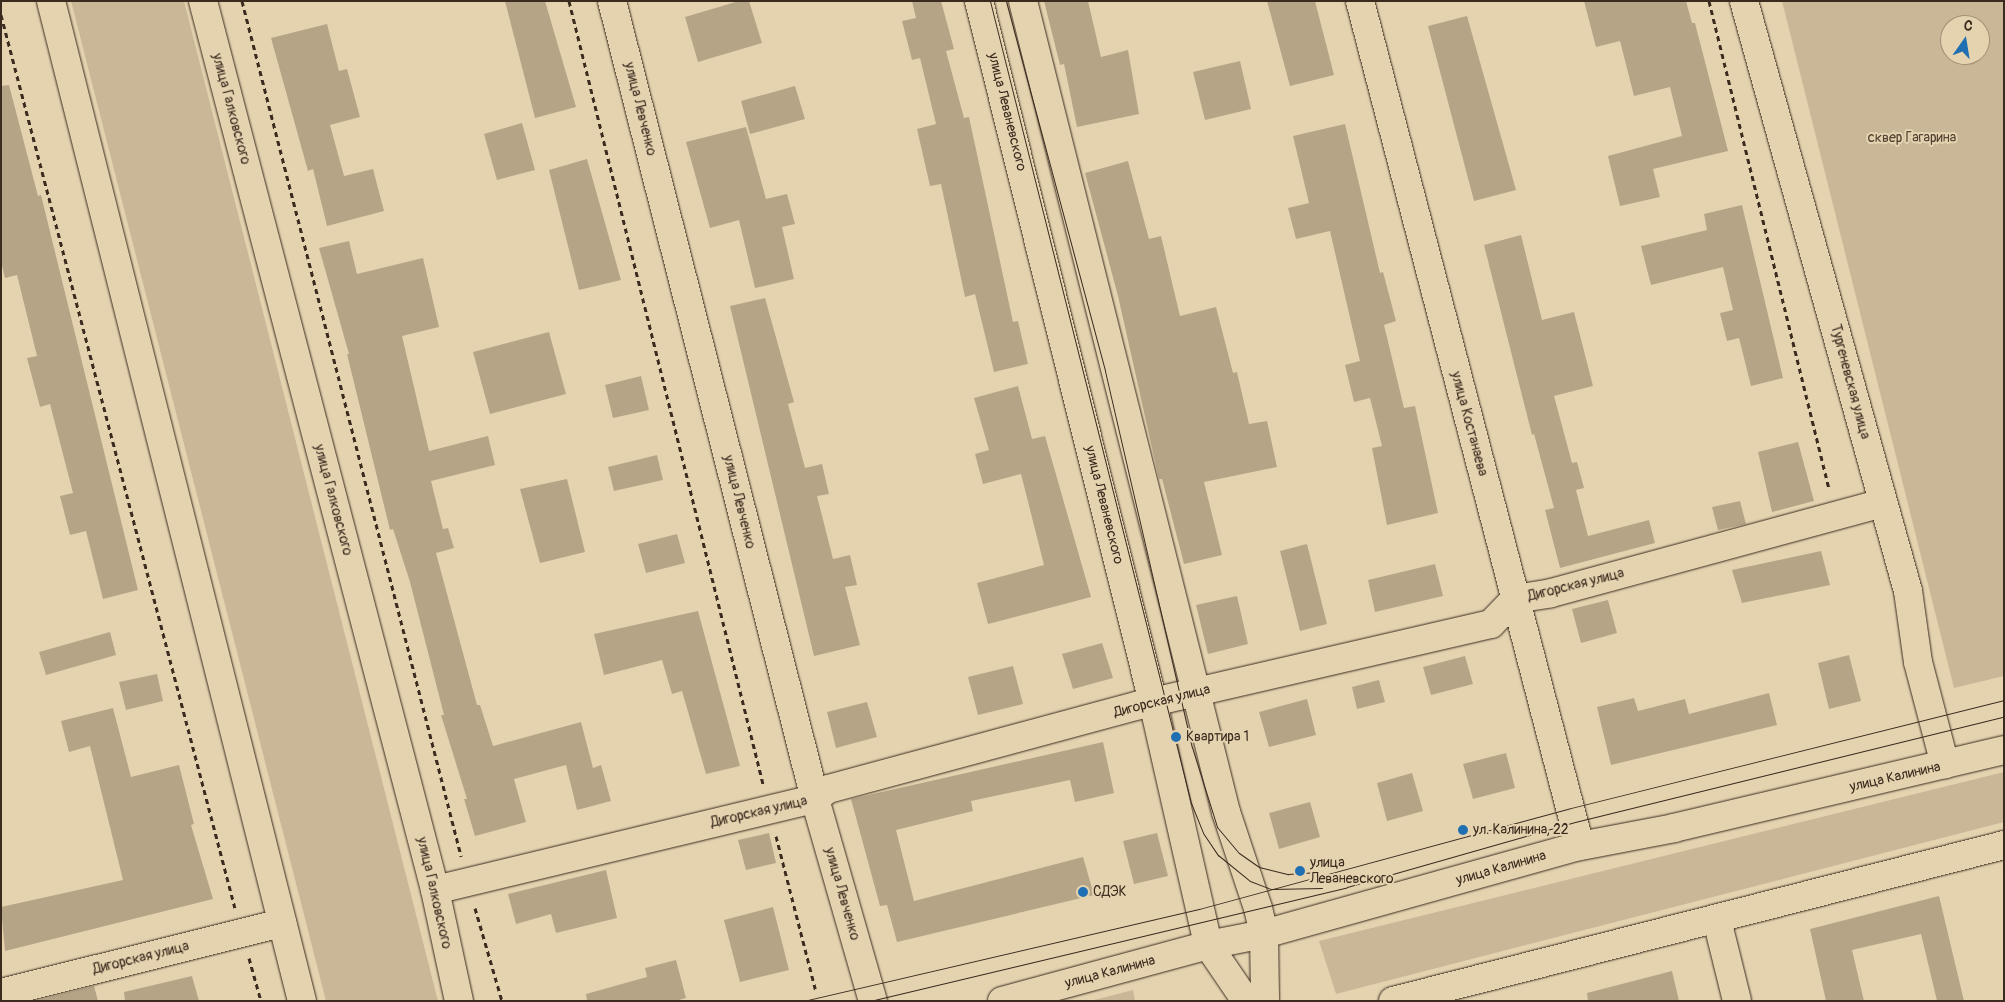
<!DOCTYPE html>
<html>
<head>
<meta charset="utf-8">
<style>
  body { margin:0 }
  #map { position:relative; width:2005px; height:1002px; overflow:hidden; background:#e5d3b0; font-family:Pangolin,sans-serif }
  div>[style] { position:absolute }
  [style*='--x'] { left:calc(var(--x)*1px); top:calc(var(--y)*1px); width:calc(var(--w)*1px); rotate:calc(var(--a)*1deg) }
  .green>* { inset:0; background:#c9b798 }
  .building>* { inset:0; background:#b6a487 }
  .path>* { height:3px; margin-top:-1.5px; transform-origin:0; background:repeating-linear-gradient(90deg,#3b2a1e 0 5px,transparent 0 9px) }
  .roads { filter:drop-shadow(0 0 1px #3b2a1e) drop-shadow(0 0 1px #3b2a1e) }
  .street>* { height:28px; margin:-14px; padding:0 14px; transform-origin:14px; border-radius:14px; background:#e5d3b0 }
  .secondary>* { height:28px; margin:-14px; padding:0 14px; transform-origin:14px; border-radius:14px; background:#e5d3b0 }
  .tram>* { height:1px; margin:-0.5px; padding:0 0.5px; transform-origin:0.5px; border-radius:0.5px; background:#3b2a1e }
  .dots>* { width:14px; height:14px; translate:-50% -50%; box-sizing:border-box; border:2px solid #e5d3b0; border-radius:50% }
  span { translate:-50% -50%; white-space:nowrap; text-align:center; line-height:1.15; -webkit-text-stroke:4px #e5d3b0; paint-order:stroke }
  .street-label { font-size:14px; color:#3b2a1e }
  .park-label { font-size:14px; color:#503f30 }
  .poi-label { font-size:14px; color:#3b2a1e }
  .left { translate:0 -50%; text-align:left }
  .frame { position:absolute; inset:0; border:2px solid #3b2a1e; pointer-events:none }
  .north { position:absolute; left:1940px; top:15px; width:50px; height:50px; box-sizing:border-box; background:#e5d3b0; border:1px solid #a18f76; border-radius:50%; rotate:13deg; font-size:14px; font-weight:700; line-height:20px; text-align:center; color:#3b2a1e }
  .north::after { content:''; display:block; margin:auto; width:18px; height:22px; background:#1f6fb2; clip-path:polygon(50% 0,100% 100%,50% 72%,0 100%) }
</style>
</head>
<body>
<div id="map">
  <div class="green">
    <i style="clip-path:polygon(71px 1px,184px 1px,438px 1001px,326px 1001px)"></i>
    <i style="clip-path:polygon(evenodd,1782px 1px,2004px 1px,2004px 676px,1954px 688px,1782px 1px,1950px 25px,1980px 25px,1980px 55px,1950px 55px,1950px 25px)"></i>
    <i style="clip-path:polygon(2004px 772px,2004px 822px,1336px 994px,1319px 941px)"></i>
    <i style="clip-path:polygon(1133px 990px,1135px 1001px,1090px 1001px)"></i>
  </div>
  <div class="building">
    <i style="clip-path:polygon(505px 1px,545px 1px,576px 107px,535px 118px)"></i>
    <i style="clip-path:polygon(739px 1px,749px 1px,762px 43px,698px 62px,685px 17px)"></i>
    <i style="clip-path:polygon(912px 1px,941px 1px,954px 49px,946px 51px,964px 118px,969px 117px,1013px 322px,1018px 321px,1028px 364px,994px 372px,975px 294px,965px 297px,941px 184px,930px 186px,917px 129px,936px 124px,920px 58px,912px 60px,902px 21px,916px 18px)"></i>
    <i style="clip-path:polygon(1044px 1px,1088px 1px,1101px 57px,1128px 50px,1139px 114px,1077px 127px,1064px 64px,1060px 65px)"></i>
    <i style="clip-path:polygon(1267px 1px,1315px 1px,1334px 75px,1290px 86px)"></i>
    <i style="clip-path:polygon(1584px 1px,1686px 1px,1692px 23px,1695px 23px,1728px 151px,1653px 169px,1660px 197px,1620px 206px,1608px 156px,1682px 136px,1670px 87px,1634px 96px,1620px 41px,1596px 47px)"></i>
    <i style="clip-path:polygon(1467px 16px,1516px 190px,1474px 201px,1428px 26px)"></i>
    <i style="clip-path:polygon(327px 24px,339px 71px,347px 69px,360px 117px,330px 125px,344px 176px,373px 169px,384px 211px,327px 226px,313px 169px,308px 171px,271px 38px)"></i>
    <i style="clip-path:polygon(1240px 61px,1251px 109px,1205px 120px,1193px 72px)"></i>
    <i style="clip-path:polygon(9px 85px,38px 196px,41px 195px,138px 590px,103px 599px,86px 531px,70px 535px,60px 496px,73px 493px,50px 404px,40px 407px,27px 358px,37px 356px,17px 275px,5px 278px,1px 261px,1px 86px)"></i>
    <i style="clip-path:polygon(795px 86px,805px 119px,750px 134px,741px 101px)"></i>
    <i style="clip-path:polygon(522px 123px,535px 170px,497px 180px,484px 134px)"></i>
    <i style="clip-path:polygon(1345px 124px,1380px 273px,1383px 272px,1396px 321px,1384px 325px,1404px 408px,1415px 406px,1438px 513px,1387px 525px,1372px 448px,1382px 446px,1370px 398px,1354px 402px,1345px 365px,1360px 361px,1330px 231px,1296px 239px,1288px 208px,1309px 203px,1293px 136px)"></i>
    <i style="clip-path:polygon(746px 127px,766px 199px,787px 194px,795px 224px,782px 227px,794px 279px,755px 288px,739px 220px,710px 228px,686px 142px)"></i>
    <i style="clip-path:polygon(587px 159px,621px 280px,579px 290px,549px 170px)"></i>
    <i style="clip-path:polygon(1128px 161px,1149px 239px,1161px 236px,1180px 316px,1216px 307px,1233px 373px,1237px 372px,1249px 424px,1267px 421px,1277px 467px,1204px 482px,1222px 555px,1184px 564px,1162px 479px,1159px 479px,1118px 296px,1085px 173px)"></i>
    <i style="clip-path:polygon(1742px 205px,1783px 378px,1751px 386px,1739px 338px,1727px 341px,1720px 313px,1733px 310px,1723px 267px,1651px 285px,1641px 246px,1707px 230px,1704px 214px)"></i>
    <i style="clip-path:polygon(1521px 235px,1542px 320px,1574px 312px,1593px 386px,1554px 396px,1572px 463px,1577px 462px,1584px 488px,1576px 490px,1588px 536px,1649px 520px,1655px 543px,1560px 568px,1545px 510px,1554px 508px,1534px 434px,1532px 435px,1484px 245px)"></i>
    <i style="clip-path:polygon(349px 241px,357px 274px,423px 258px,439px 327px,402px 336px,429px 451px,488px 436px,495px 465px,431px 481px,443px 529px,448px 528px,454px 548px,436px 553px,477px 705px,480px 705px,493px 746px,581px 722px,593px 768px,601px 765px,611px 801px,577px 810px,566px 765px,514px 779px,526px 822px,475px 836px,464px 799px,467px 799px,441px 715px,444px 715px,410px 582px,393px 529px,390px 530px,347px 354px,349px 354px,319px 248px)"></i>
    <i style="clip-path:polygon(765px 298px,794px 402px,788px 404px,805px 468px,822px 464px,829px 494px,817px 496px,833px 559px,850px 555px,857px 585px,845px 587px,860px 645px,814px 656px,730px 306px)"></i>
    <i style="clip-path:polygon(549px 332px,566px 394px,490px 414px,473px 352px)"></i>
    <i style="clip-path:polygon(641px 376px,649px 410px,613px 418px,605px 385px)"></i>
    <i style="clip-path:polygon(1018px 386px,1032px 439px,1045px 436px,1091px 597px,988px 624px,977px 583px,1044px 565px,1021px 474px,983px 484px,975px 454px,989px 450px,974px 398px)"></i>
    <i style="clip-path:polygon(1798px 442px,1814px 501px,1772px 512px,1758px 452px)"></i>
    <i style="clip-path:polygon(657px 455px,663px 480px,614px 491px,608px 467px)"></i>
    <i style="clip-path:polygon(567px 479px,585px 552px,540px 563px,520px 489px)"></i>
    <i style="clip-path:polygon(1740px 501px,1746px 524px,1718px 530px,1712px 507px)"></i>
    <i style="clip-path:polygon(677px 534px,685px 563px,646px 573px,638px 544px)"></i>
    <i style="clip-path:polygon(1307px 544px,1327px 624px,1300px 631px,1280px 551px)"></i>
    <i style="clip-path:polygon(1821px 551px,1830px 585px,1742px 603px,1732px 570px)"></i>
    <i style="clip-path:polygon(1435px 564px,1443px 596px,1375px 612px,1368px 580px)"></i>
    <i style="clip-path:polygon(1237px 596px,1248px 644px,1208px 654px,1196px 605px)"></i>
    <i style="clip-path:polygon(1608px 600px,1617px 633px,1581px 643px,1572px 609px)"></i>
    <i style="clip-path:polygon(698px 611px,740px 766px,706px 774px,682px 691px,672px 694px,662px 660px,604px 675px,594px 634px)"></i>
    <i style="clip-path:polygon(110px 632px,116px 655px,46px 675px,39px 652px)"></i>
    <i style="clip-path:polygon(1102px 643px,1113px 678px,1073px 689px,1062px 654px)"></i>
    <i style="clip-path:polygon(1849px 655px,1861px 701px,1829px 709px,1818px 663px)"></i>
    <i style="clip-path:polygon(1465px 656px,1473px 684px,1431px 695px,1423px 667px)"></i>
    <i style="clip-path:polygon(1013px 666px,1023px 704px,978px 715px,968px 677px)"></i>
    <i style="clip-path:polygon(157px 674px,163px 701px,126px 710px,119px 682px)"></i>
    <i style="clip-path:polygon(1379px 680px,1385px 702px,1357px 709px,1352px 687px)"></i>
    <i style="clip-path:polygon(1769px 693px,1777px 725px,1611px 765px,1597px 707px,1634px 698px,1638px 711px,1685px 699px,1689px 714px)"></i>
    <i style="clip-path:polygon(1307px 699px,1316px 735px,1269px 747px,1259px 712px)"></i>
    <i style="clip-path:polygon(867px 702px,877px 737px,836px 748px,827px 712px)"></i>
    <i style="clip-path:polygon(113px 708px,131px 777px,179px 765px,194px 824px,191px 825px,213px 899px,5px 951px,1px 907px,123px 880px,90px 746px,69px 752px,61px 721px)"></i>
    <i style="clip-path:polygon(1103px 742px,1114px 793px,1075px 802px,1070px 780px,971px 801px,973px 811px,896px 830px,914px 901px,1083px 857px,1094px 895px,897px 942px,887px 905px,880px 906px,851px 799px)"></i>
    <i style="clip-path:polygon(1506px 753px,1515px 788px,1473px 799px,1463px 764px)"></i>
    <i style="clip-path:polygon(1412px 773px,1423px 811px,1387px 821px,1377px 783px)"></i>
    <i style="clip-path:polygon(1310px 802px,1320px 837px,1279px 849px,1269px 813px)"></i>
    <i style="clip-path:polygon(769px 833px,776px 863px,746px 870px,738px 840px)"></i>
    <i style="clip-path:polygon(1157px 833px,1168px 876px,1134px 884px,1123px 841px)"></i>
    <i style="clip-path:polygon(606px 870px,617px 918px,556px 933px,551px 914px,516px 924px,508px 894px)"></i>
    <i style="clip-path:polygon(1939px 896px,1964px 1001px,1937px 1001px,1921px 934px,1852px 950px,1864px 1001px,1826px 1001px,1810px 929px)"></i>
    <i style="clip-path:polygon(773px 907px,789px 970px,740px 982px,724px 920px)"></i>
    <i style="clip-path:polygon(676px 960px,686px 998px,675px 1001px,587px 1001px,586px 994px,647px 977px,645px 968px)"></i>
    <i style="clip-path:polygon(1672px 971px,1679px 1001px,1588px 1001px,1587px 993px)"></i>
    <i style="clip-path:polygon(192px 976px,199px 1001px,125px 1001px,124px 992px)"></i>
    <i style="clip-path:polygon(94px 986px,98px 1001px,35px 1001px)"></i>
  </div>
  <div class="path">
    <i style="--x:242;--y:1;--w:883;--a:75.63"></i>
    <i style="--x:569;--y:1;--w:807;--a:76.08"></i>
    <i style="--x:1709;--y:1;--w:503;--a:76.18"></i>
    <i style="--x:1;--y:15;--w:923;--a:75.32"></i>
    <i style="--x:776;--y:836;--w:161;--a:75.6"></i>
    <i style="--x:475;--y:908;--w:97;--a:73.8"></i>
    <i style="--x:249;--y:958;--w:45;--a:74.4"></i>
  </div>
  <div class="roads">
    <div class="street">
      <i style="--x:51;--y:1;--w:1031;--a:75.91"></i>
      <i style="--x:203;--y:1;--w:919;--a:75.37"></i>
      <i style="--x:435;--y:890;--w:114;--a:77.8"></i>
      <i style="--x:612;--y:1;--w:823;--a:75.73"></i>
      <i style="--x:815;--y:799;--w:210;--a:74"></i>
      <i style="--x:979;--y:1;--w:722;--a:76.06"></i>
      <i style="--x:1153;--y:702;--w:249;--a:77.2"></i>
      <i style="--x:1208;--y:945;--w:68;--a:55.8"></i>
      <i style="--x:1023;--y:1;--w:836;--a:75.95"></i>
      <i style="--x:1226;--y:812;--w:101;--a:71.6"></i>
      <i style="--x:1258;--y:908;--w:27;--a:77"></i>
      <i style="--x:1264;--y:934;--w:67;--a:89.1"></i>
      <i style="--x:1360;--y:1;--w:873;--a:75.41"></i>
      <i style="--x:1744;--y:1;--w:612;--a:74.47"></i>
      <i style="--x:1908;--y:591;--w:72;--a:82"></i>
      <i style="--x:1918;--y:662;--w:106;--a:75.3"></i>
      <i style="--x:435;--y:890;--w:391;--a:-13.5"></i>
      <i style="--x:815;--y:799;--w:16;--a:-38"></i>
      <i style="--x:828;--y:789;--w:323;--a:-15.1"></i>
      <i style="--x:1140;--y:705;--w:360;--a:-13"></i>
      <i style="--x:1491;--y:624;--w:35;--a:-46"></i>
      <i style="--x:1515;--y:599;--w:36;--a:-9"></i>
      <i style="--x:1551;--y:593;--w:344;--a:-15.2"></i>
      <i style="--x:1717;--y:920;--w:83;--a:76.1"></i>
      <i style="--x:1;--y:993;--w:290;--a:-14"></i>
    </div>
    <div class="secondary">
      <i style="--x:1002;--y:1001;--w:213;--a:-15.2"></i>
      <i style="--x:1208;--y:945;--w:57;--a:-11.1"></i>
      <i style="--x:1264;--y:934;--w:328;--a:-15.6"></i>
      <i style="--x:1580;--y:846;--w:96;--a:-10.8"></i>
      <i style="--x:1674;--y:828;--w:339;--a:-13.3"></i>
      <i style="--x:1393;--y:1001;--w:631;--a:-14.32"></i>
    </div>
  </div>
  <div class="tram">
    <i style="--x:990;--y:1;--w:827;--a:75.93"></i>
    <i style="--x:1191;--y:803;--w:32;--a:68"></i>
    <i style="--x:1203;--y:833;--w:27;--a:56"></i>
    <i style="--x:1218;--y:855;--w:41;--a:39.1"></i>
    <i style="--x:1250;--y:881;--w:22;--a:21"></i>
    <i style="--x:1271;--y:889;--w:51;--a:-1.1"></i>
    <i style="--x:1006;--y:1;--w:383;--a:75"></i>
    <i style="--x:1105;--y:371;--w:386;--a:77"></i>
    <i style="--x:1192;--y:747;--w:84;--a:72.6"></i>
    <i style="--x:1217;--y:827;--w:34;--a:50"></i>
    <i style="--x:1239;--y:853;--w:24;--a:35"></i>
    <i style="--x:1259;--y:867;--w:30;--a:14"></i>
    <i style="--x:1288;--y:874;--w:26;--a:-4"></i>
    <i style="--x:803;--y:1001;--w:407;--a:-13.1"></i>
    <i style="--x:1199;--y:909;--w:385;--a:-15.2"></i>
    <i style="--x:1571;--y:808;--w:446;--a:-14"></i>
    <i style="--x:870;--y:1001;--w:490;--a:-13.4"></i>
    <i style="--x:1347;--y:887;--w:237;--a:-15.9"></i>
    <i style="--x:1575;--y:822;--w:442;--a:-13.8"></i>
  </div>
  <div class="dots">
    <i style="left:1176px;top:737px;background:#1f6fb2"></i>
    <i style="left:1463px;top:830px;background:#1f6fb2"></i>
    <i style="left:1300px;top:871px;background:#1f6fb2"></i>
    <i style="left:1083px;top:892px;background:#1f6fb2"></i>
  </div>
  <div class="street-label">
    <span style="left:231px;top:109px;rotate:75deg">улица Галковского</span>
    <span style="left:640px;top:109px;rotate:76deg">улица Левченко</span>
    <span style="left:1007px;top:112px;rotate:76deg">улица Леваневского</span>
    <span style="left:1850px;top:382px;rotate:75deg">Тургеневская улица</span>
    <span style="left:1469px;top:424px;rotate:75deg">улица Костанаева</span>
    <span style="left:333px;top:500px;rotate:75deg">улица Галковского</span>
    <span style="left:739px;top:502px;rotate:76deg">улица Левченко</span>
    <span style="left:1104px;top:505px;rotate:76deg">улица Леваневского</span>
    <span style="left:1576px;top:585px;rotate:-14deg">Дигорская улица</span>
    <span style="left:1162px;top:701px;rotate:-14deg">Дигорская улица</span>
    <span style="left:1895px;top:777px;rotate:-13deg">улица Калинина</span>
    <span style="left:759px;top:812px;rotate:-13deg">Дигорская улица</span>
    <span style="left:1501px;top:868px;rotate:-16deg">улица Калинина</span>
    <span style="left:434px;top:893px;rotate:77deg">улица Галковского</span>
    <span style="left:842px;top:894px;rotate:74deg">улица Левченко</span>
    <span style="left:141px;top:958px;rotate:-14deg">Дигорская улица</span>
    <span style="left:1110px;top:972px;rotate:-15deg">улица Калинина</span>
  </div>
  <div class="park-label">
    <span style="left:1912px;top:138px">сквер Гагарина</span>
  </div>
  <div class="poi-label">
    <span class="left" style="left:1186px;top:737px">Квартира 1</span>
    <span class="left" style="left:1473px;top:830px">ул. Калинина, 22</span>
    <span class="left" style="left:1310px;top:871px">улица<br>Леваневского</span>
    <span class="left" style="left:1093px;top:892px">СДЭК</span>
  </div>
  <div class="frame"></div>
  <div class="north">С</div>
</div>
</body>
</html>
